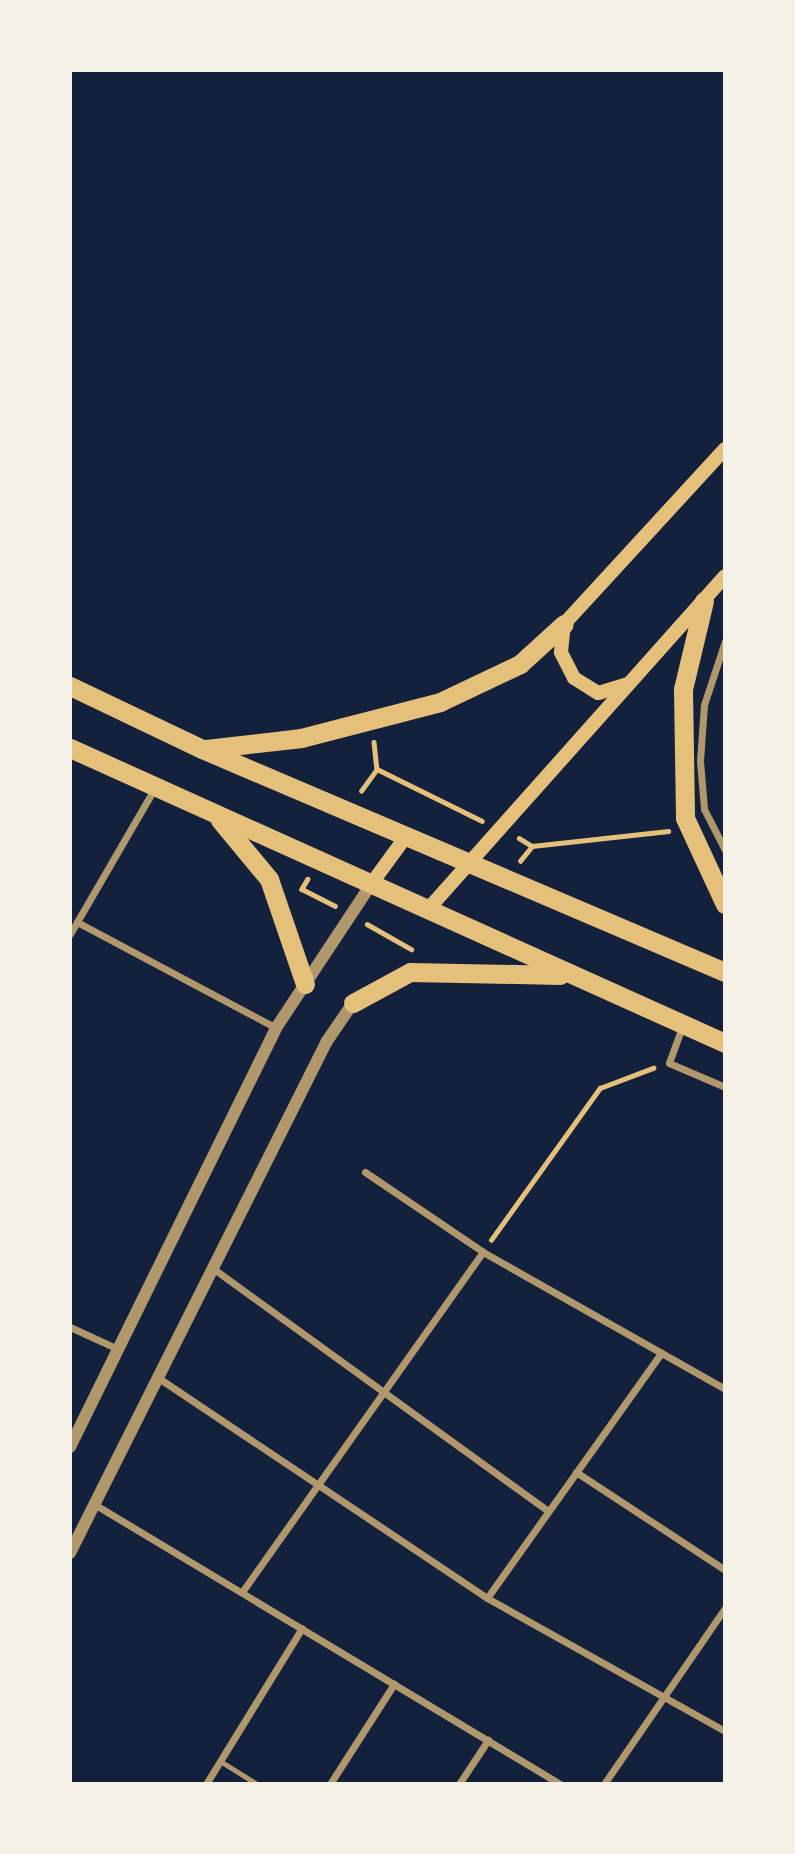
<!DOCTYPE html>
<html>
<head>
<meta charset="utf-8">
<style>
  body { margin:0 }
  #map { position:relative; width:795px; height:1854px; overflow:hidden; background:#14213d; font-family:"Libre Baskerville",serif }
  div>[style] { position:absolute }
  [style*='--x'] { left:calc(var(--x)*1px); top:calc(var(--y)*1px); width:calc(var(--w)*1px); rotate:calc(var(--a)*1deg) }
  .path>* { height:4.5px; margin:-2.25px; padding:0 2.25px; transform-origin:2.25px; border-radius:2.25px; background:#e5c07b }
  .service>* { height:5px; margin:-2.5px; padding:0 2.5px; transform-origin:2.5px; border-radius:2.5px; background:#b1986c }
  .minor>* { height:7px; margin:-3.5px; padding:0 3.5px; transform-origin:3.5px; border-radius:3.5px; background:#b1986c }
  .tertiary>* { height:12px; margin:-6px; padding:0 6px; transform-origin:6px; border-radius:6px; background:#b1986c }
  .secondary>* { height:14px; margin:-7px; padding:0 7px; transform-origin:7px; border-radius:7px; background:#e5c07b }
  .trunk>* { height:19px; margin:-9.5px; padding:0 9.5px; transform-origin:9.5px; border-radius:9.5px; background:#e5c07b }
  span { translate:-50% -50%; white-space:nowrap; text-align:center; line-height:1.15; -webkit-text-stroke:7px #f6f1e7; paint-order:stroke }
  .frame { position:absolute; inset:0; border:72px solid #f6f1e7; pointer-events:none }
</style>
</head>
<body>
<div id="map">
  <div class="path">
    <i style="--x:374;--y:742;--w:27;--a:84"></i>
    <i style="--x:361;--y:791;--w:27;--a:-54"></i>
    <i style="--x:377;--y:769;--w:117;--a:26.3"></i>
    <i style="--x:519;--y:838;--w:15;--a:32"></i>
    <i style="--x:520;--y:861;--w:19;--a:-51"></i>
    <i style="--x:532;--y:846;--w:137;--a:-6.3"></i>
    <i style="--x:308;--y:879;--w:12;--a:121"></i>
    <i style="--x:302;--y:889;--w:37;--a:27"></i>
    <i style="--x:367;--y:924;--w:51;--a:29.6"></i>
    <i style="--x:491;--y:1240;--w:187;--a:-54.4"></i>
    <i style="--x:600;--y:1088;--w:57;--a:-20.7"></i>
  </div>
  <div class="service">
    <i style="--x:220;--y:1761;--w:44;--a:31.9"></i>
  </div>
  <div class="minor">
    <i style="--x:725;--y:641;--w:67;--a:108.2"></i>
    <i style="--x:704;--y:705;--w:56;--a:94.1"></i>
    <i style="--x:700;--y:761;--w:48;--a:85.2"></i>
    <i style="--x:704;--y:809;--w:46;--a:62.9"></i>
    <i style="--x:77;--y:922;--w:225;--a:28"></i>
    <i style="--x:70;--y:934;--w:168;--a:-59.9"></i>
    <i style="--x:682;--y:1027;--w:38;--a:110"></i>
    <i style="--x:669;--y:1063;--w:61;--a:23.2"></i>
    <i style="--x:365;--y:1172;--w:143;--a:34.1"></i>
    <i style="--x:483;--y:1252;--w:278;--a:29.5"></i>
    <i style="--x:211;--y:1267;--w:416;--a:35.9"></i>
    <i style="--x:70;--y:1327;--w:53;--a:24.6"></i>
    <i style="--x:157;--y:1377;--w:397;--a:33.8"></i>
    <i style="--x:487;--y:1598;--w:273;--a:29.2"></i>
    <i style="--x:576;--y:1472;--w:178;--a:33.3"></i>
    <i style="--x:94;--y:1504;--w:544;--a:31"></i>
    <i style="--x:242;--y:1592;--w:417;--a:-54.7"></i>
    <i style="--x:487;--y:1598;--w:301;--a:-54.6"></i>
    <i style="--x:206;--y:1784;--w:183;--a:-58.4"></i>
    <i style="--x:330;--y:1784;--w:119;--a:-57.4"></i>
    <i style="--x:459;--y:1784;--w:53;--a:-56.6"></i>
    <i style="--x:604;--y:1784;--w:214;--a:-55.5"></i>
  </div>
  <div class="tertiary">
    <i style="--x:70;--y:1447;--w:467;--a:-63.8"></i>
    <i style="--x:276;--y:1028;--w:174;--a:-56.5"></i>
    <i style="--x:70;--y:1553;--w:573;--a:-63.35"></i>
    <i style="--x:327;--y:1041;--w:46;--a:-55.6"></i>
  </div>
  <div class="secondary">
    <i style="--x:628;--y:684;--w:31;--a:163"></i>
    <i style="--x:598;--y:693;--w:28;--a:-148"></i>
    <i style="--x:574;--y:678;--w:29;--a:-117"></i>
    <i style="--x:561;--y:652;--w:28;--a:-84"></i>
    <i style="--x:564;--y:624;--w:238;--a:-47.4"></i>
    <i style="--x:372;--y:883;--w:59;--a:-53.9"></i>
    <i style="--x:431;--y:906;--w:442;--a:-48.3"></i>
  </div>
  <div class="trunk">
    <i style="--x:704;--y:601;--w:90;--a:103.4"></i>
    <i style="--x:683;--y:689;--w:129;--a:89.1"></i>
    <i style="--x:685;--y:818;--w:95;--a:65.1"></i>
    <i style="--x:70;--y:686;--w:146;--a:25.5"></i>
    <i style="--x:202;--y:749;--w:569;--a:23.09"></i>
    <i style="--x:70;--y:748;--w:718;--a:24.25"></i>
    <i style="--x:206;--y:749;--w:96;--a:-6.6"></i>
    <i style="--x:301;--y:738;--w:144;--a:-14.5"></i>
    <i style="--x:440;--y:702;--w:89;--a:-25.4"></i>
    <i style="--x:520;--y:664;--w:59;--a:-42.3"></i>
    <i style="--x:220;--y:820;--w:77;--a:50.3"></i>
    <i style="--x:269;--y:879;--w:111;--a:71.1"></i>
    <i style="--x:353;--y:1003;--w:65;--a:-28.5"></i>
    <i style="--x:410;--y:972;--w:150;--a:1.1"></i>
  </div>
  <div class="frame"></div>
</div>
</body>
</html>
